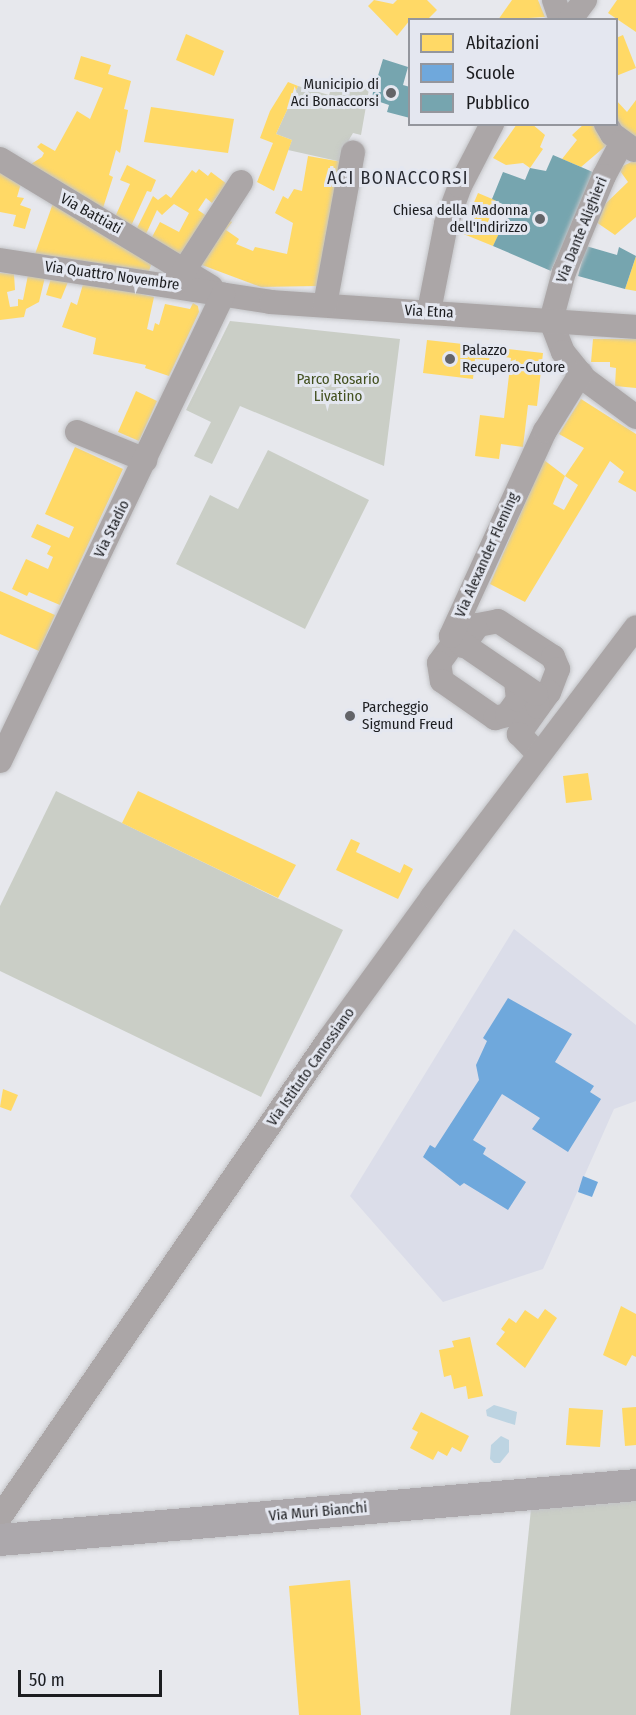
<!DOCTYPE html>
<html>
<head>
<meta charset="utf-8">
<style>
  body { margin:0 }
  #map { position:relative; width:636px; height:1715px; overflow:hidden; background:#e7e8ed; font-family:"Fira Sans Condensed",sans-serif }
  div>[style] { position:absolute }
  [style*='--x'] { left:calc(var(--x)*1px); top:calc(var(--y)*1px); width:calc(var(--w)*1px); rotate:calc(var(--a)*1deg) }
  .built>* { inset:0; background:#dbdde9 }
  .green>* { inset:0; background:#cacec6 }
  .water>* { inset:0; background:#bdd4e2 }
  .homes>* { inset:0; background:#ffd966 }
  .schools>* { inset:0; background:#6fa8dc }
  .public>* { inset:0; background:#76a5af }
  .roads { filter:drop-shadow(0 0 2px #c3c4c7) drop-shadow(0 0 2px #c3c4c7) }
  .minor>* { height:24px; margin:-12px; padding:0 12px; transform-origin:12px; border-radius:12px; background:#aba6a7 }
  .major>* { height:32px; margin:-16px; padding:0 16px; transform-origin:16px; border-radius:16px; background:#aca8ac }
  .dots>* { width:16px; height:16px; translate:-50% -50%; box-sizing:border-box; border:3px solid #e4e7f0; border-radius:50% }
  span { translate:-50% -50%; white-space:nowrap; text-align:center; line-height:1.15; -webkit-text-stroke:6px #e4e7f0; paint-order:stroke }
  .poi-label { font-size:15px; color:#1c1d20 }
  .right { translate:-100% -50%; text-align:right }
  .left { translate:0 -50%; text-align:left }
  .street-label { font-size:15px; color:#1c1d20 }
  .park-label { font-size:15px; color:#435120 }
  .quarter-label { font-size:18px; color:#2a2c33; letter-spacing:1.5px }
  .legend { position:absolute; left:408px; top:18px; width:210px; height:108px; box-sizing:border-box; background:#e4e7f0; border:2px solid #94969d; margin:0; padding:8px 10px; list-style:none; font-size:18px; color:#1c1d20 }
  .legend li { display:flex; align-items:center; gap:12px; height:30px }
  .legend b { width:30px; border:2px solid #94969d }
  .scale { position:absolute; left:18px; top:1670px; width:144px; height:27px; box-sizing:border-box; border:3px solid #1c1d20; border-top:0; padding-left:8px; font-size:18px; line-height:21px; white-space:nowrap; color:#1c1d20; -webkit-text-stroke:4px #e4e7f0; paint-order:stroke }
</style>
</head>
<body>
<div id="map">
  <div class="built">
    <i style="clip-path:polygon(514px 929px,636px 1025px,636px 1101px,614px 1109px,543px 1269px,443px 1302px,350px 1196px)"></i>
  </div>
  <div class="green">
    <i style="clip-path:polygon(334px 80px,369px 89px,361px 135px,353px 133px,343px 150px,342px 162px,288px 150px,292px 140px,276px 134px,298px 86px,329px 95px)"></i>
    <i style="clip-path:polygon(230px 321px,400px 339px,384px 466px,240px 406px,212px 464px,194px 456px,211px 422px,186px 410px)"></i>
    <i style="clip-path:polygon(268px 450px,369px 500px,305px 629px,176px 564px,210px 495px,238px 509px)"></i>
    <i style="clip-path:polygon(56px 791px,343px 930px,261px 1097px,0 971px,0 906px)"></i>
    <i style="clip-path:polygon(636px 1498px,636px 1715px,510px 1715px,531px 1509px)"></i>
  </div>
  <div class="water">
    <i style="clip-path:polygon(494px 1405px,517px 1412px,515px 1425px,487px 1416px,486px 1410px)"></i>
    <i style="clip-path:polygon(501px 1436px,509px 1440px,509px 1452px,500px 1463px,494px 1463px,490px 1459px,491px 1445px)"></i>
  </div>
  <div class="homes">
    <i style="clip-path:polygon(374px 0,393px 4px,397px 0,427px 0,437px 10px,427px 20px,410px 20px,397px 36px,368px 6px)"></i>
    <i style="clip-path:polygon(512px 0,538px 0,545px 17px,498px 20px)"></i>
    <i style="clip-path:polygon(617px 0,636px 0,636px 32px,608px 13px)"></i>
    <i style="clip-path:polygon(186px 34px,224px 51px,214px 76px,176px 60px)"></i>
    <i style="clip-path:polygon(623px 35px,636px 68px,616px 76px,616px 38px)"></i>
    <i style="clip-path:polygon(81px 56px,111px 65px,108px 74px,131px 81px,124px 109px,128px 110px,120px 153px,116px 150px,109px 175px,113px 177px,102px 211px,28px 166px,42px 157px,44px 153px,37px 147px,41px 143px,55px 151px,77px 111px,90px 119px,103px 88px,74px 79px)"></i>
    <i style="clip-path:polygon(288px 82px,298px 86px,276px 134px,292px 140px,274px 191px,257px 182px,273px 143px,260px 138px,270px 111px)"></i>
    <i style="clip-path:polygon(616px 100px,627px 112px,636px 100px,636px 140px,616px 126px)"></i>
    <i style="clip-path:polygon(151px 107px,234px 119px,228px 153px,144px 142px)"></i>
    <i style="clip-path:polygon(517px 124px,532px 124px,545px 135px,540px 147px,543px 149px,530px 168px,523px 163px,506px 165px,493px 158px)"></i>
    <i style="clip-path:polygon(584px 124px,597px 124px,608px 144px,581px 167px,562px 159px,577px 140px,572px 135px)"></i>
    <i style="clip-path:polygon(308px 156px,342px 162px,317px 286px,261px 287px,194px 262px,225px 218px,232px 222px,226px 230px,239px 239px,236px 244px,253px 251px,255px 247px,287px 254px,293px 223px,275px 213px,283px 196px,288px 199px,294px 189px,302px 191px)"></i>
    <i style="clip-path:polygon(636px 160px,636px 217px,615px 235px,596px 222px,600px 209px,628px 182px,618px 168px)"></i>
    <i style="clip-path:polygon(127px 165px,156px 180px,151px 192px,147px 191px,131px 226px,115px 217px,130px 184px,120px 180px)"></i>
    <i style="clip-path:polygon(0 169px,22px 180px,17px 197px,24px 198px,20px 205px,31px 209px,25px 229px,13px 226px,16px 215px,0 212px)"></i>
    <i style="clip-path:polygon(199px 169px,208px 176px,211px 172px,227px 184px,212px 203px,206px 198px,198px 210px,211px 219px,185px 258px,152px 237px,160px 222px,179px 232px,189px 213px,174px 204px,162px 215px,157px 210px,146px 234px,137px 228px,153px 196px,158px 200px,166px 194px,171px 198px,192px 170px,196px 173px)"></i>
    <i style="clip-path:polygon(478px 193px,497px 201px,487px 224px,501px 230px,493px 246px,461px 233px)"></i>
    <i style="clip-path:polygon(53px 203px,152px 262px,149px 271px,34px 257px)"></i>
    <i style="clip-path:polygon(636px 256px,636px 291px,625px 289px)"></i>
    <i style="clip-path:polygon(29px 270px,46px 273px,39px 302px,26px 309px,24px 317px,0 320px,0 273px,14px 274px,15px 290px,7px 292px,10px 307px,18px 306px,18px 299px,23px 300px)"></i>
    <i style="clip-path:polygon(52px 275px,70px 277px,61px 299px,46px 295px)"></i>
    <i style="clip-path:polygon(84px 281px,154px 297px,147px 329px,153px 331px,155px 323px,159px 325px,165px 304px,190px 309px,193px 303px,198px 306px,199px 312px,169px 376px,145px 368px,146px 365px,93px 354px,96px 338px,62px 327px,71px 302px,77px 305px)"></i>
    <i style="clip-path:polygon(593px 339px,636px 339px,636px 388px,615px 386px,616px 368px,610px 367px,610px 362px,591px 362px)"></i>
    <i style="clip-path:polygon(427px 340px,543px 353px,537px 406px,528px 405px,523px 447px,501px 444px,499px 459px,475px 456px,480px 415px,504px 418px,511px 358px,490px 355px,489px 360px,475px 359px,473px 379px,423px 373px)"></i>
    <i style="clip-path:polygon(136px 391px,157px 401px,139px 441px,118px 432px)"></i>
    <i style="clip-path:polygon(581px 399px,636px 434px,636px 492px,618px 482px,624px 472px,610px 461px,525px 602px,490px 584px,544px 460px,565px 476px,553px 504px,564px 510px,578px 485px,565px 476px,584px 448px,559px 434px)"></i>
    <i style="clip-path:polygon(75px 447px,123px 469px,60px 605px,29px 592px,27px 596px,12px 589px,26px 559px,48px 569px,53px 557px,47px 554px,51px 546px,31px 537px,37px 524px,69px 538px,74px 527px,45px 514px)"></i>
    <i style="clip-path:polygon(0 591px,55px 615px,39px 651px,0 634px)"></i>
    <i style="clip-path:polygon(588px 773px,592px 800px,566px 803px,563px 776px)"></i>
    <i style="clip-path:polygon(138px 791px,296px 865px,278px 898px,122px 823px)"></i>
    <i style="clip-path:polygon(351px 839px,360px 843px,356px 852px,400px 873px,404px 864px,413px 869px,398px 899px,336px 870px)"></i>
    <i style="clip-path:polygon(3px 1089px,18px 1095px,11px 1111px,0 1107px)"></i>
    <i style="clip-path:polygon(621px 1306px,636px 1314px,636px 1357px,632px 1355px,626px 1366px,603px 1355px)"></i>
    <i style="clip-path:polygon(545px 1309px,557px 1318px,525px 1368px,496px 1344px,505px 1332px,501px 1329px,509px 1318px,516px 1323px,525px 1310px,538px 1319px)"></i>
    <i style="clip-path:polygon(470px 1337px,483px 1396px,468px 1399px,466px 1386px,454px 1389px,451px 1375px,444px 1377px,439px 1350px,454px 1347px,452px 1341px)"></i>
    <i style="clip-path:polygon(636px 1407px,636px 1445px,625px 1446px,622px 1408px)"></i>
    <i style="clip-path:polygon(569px 1408px,603px 1410px,600px 1447px,566px 1445px)"></i>
    <i style="clip-path:polygon(421px 1412px,469px 1436px,461px 1452px,452px 1447px,447px 1456px,438px 1451px,433px 1460px,410px 1448px,418px 1432px,412px 1429px)"></i>
    <i style="clip-path:polygon(350px 1580px,361px 1715px,299px 1715px,289px 1586px)"></i>
  </div>
  <div class="schools">
    <i style="clip-path:polygon(508px 998px,572px 1034px,555px 1062px,594px 1086px,590px 1092px,601px 1099px,568px 1152px,532px 1129px,540px 1118px,502px 1094px,473px 1140px,486px 1148px,483px 1154px,526px 1182px,508px 1210px,464px 1183px,460px 1186px,423px 1157px,430px 1145px,435px 1148px,479px 1080px,476px 1065px,487px 1041px,483px 1038px)"></i>
    <i style="clip-path:polygon(583px 1176px,598px 1182px,592px 1197px,578px 1192px)"></i>
  </div>
  <div class="public">
    <i style="clip-path:polygon(383px 59px,408px 67px,403px 85px,410px 87px,410px 118px,387px 112px,389px 105px,371px 99px)"></i>
    <i style="clip-path:polygon(553px 155px,595px 173px,551px 271px,493px 246px,511px 208px,492px 199px,503px 172px,525px 180px,530px 168px,546px 171px)"></i>
    <i style="clip-path:polygon(586px 246px,617px 255px,619px 247px,636px 256px,625px 289px,578px 276px)"></i>
  </div>
  <div class="roads">
    <div class="minor">
      <i style="--x:554;--y:0;--w:21;--a:71"></i>
      <i style="--x:570;--y:20;--w:25;--a:-53"></i>
      <i style="--x:606;--y:124;--w:12;--a:59"></i>
      <i style="--x:612;--y:134;--w:27;--a:36"></i>
      <i style="--x:622;--y:142;--w:38;--a:118"></i>
      <i style="--x:604;--y:176;--w:104;--a:112.6"></i>
      <i style="--x:564;--y:272;--w:51;--a:104.9"></i>
      <i style="--x:551;--y:321;--w:33;--a:69"></i>
      <i style="--x:563;--y:352;--w:36;--a:51"></i>
      <i style="--x:586;--y:380;--w:62;--a:36.5"></i>
      <i style="--x:0;--y:159;--w:247;--a:31.2"></i>
      <i style="--x:0;--y:260;--w:274;--a:8.8"></i>
      <i style="--x:271;--y:302;--w:366;--a:3.9"></i>
      <i style="--x:176;--y:283;--w:120;--a:-57.2"></i>
      <i style="--x:325;--y:305;--w:155;--a:-79.6"></i>
      <i style="--x:429;--y:311;--w:89;--a:-78.9"></i>
      <i style="--x:446;--y:224;--w:40;--a:-69.8"></i>
      <i style="--x:460;--y:186;--w:70;--a:-62.7"></i>
      <i style="--x:77;--y:432;--w:74;--a:22.4"></i>
      <i style="--x:455;--y:641;--w:27;--a:126"></i>
      <i style="--x:439;--y:663;--w:18;--a:81"></i>
      <i style="--x:442;--y:681;--w:65;--a:34.9"></i>
      <i style="--x:495;--y:718;--w:12;--a:-14"></i>
      <i style="--x:507;--y:715;--w:19;--a:-54"></i>
      <i style="--x:518;--y:700;--w:19;--a:-96"></i>
      <i style="--x:463;--y:646;--w:26;--a:-54"></i>
      <i style="--x:478;--y:625;--w:20;--a:-11"></i>
      <i style="--x:498;--y:621;--w:66;--a:33.2"></i>
      <i style="--x:553;--y:657;--w:13;--a:67"></i>
      <i style="--x:558;--y:669;--w:25;--a:111"></i>
      <i style="--x:549;--y:692;--w:52;--a:125.5"></i>
      <i style="--x:519;--y:734;--w:28;--a:46"></i>
      <i style="--x:538;--y:707;--w:13;--a:-99"></i>
      <i style="--x:536;--y:694;--w:103;--a:-145.7"></i>
      <i style="--x:451;--y:636;--w:226;--a:-65.4"></i>
      <i style="--x:545;--y:431;--w:68;--a:-58.2"></i>
      <i style="--x:0;--y:761;--w:517;--a:-64.43"></i>
      <i style="--x:0;--y:1517;--w:580;--a:-55.46"></i>
      <i style="--x:329;--y:1039;--w:175;--a:-54"></i>
      <i style="--x:432;--y:897;--w:338;--a:-52.9"></i>
    </div>
    <div class="major">
      <i style="--x:0;--y:1540;--w:638;--a:-4.94"></i>
    </div>
  </div>
  <div class="dots">
    <i style="left:391px;top:93px;background:#636468"></i>
    <i style="left:540px;top:219px;background:#636468"></i>
    <i style="left:450px;top:359px;background:#636468"></i>
    <i style="left:350px;top:716px;background:#636468"></i>
  </div>
  <div class="poi-label">
    <span class="right" style="left:379px;top:93px">Municipio di<br>Aci Bonaccorsi</span>
    <span class="right" style="left:528px;top:219px">Chiesa della Madonna<br>dell'Indirizzo</span>
    <span class="left" style="left:462px;top:359px">Palazzo<br>Recupero-Cutore</span>
    <span class="left" style="left:362px;top:716px">Parcheggio<br>Sigmund Freud</span>
  </div>
  <div class="street-label">
    <span style="left:91px;top:214px;rotate:29deg">Via Battiati</span>
    <span style="left:582px;top:230px;rotate:-68deg">Via Dante Alighieri</span>
    <span style="left:112px;top:276px;rotate:8deg">Via Quattro Novembre</span>
    <span style="left:429px;top:312px;rotate:3deg">Via Etna</span>
    <span style="left:112px;top:529px;rotate:-64deg">Via Stadio</span>
    <span style="left:487px;top:555px;rotate:-66deg">Via Alexander Fleming</span>
    <span style="left:311px;top:1067px;rotate:-55deg">Via Istituto Canossiano</span>
    <span style="left:318px;top:1512px;rotate:-5deg">Via Muri Bianchi</span>
  </div>
  <div class="park-label">
    <span style="left:338px;top:388px">Parco Rosario<br>Livatino</span>
  </div>
  <div class="quarter-label">
    <span style="left:398px;top:178px">ACI BONACCORSI</span>
  </div>
  <ul class="legend">
  <li><b style="height:16px;background:#ffd966"></b>Abitazioni</li>
  <li><b style="height:16px;background:#6fa8dc"></b>Scuole</li>
  <li><b style="height:16px;background:#76a5af"></b>Pubblico</li>
  </ul>
  <div class="scale">50 m</div>
</div>
</body>
</html>
